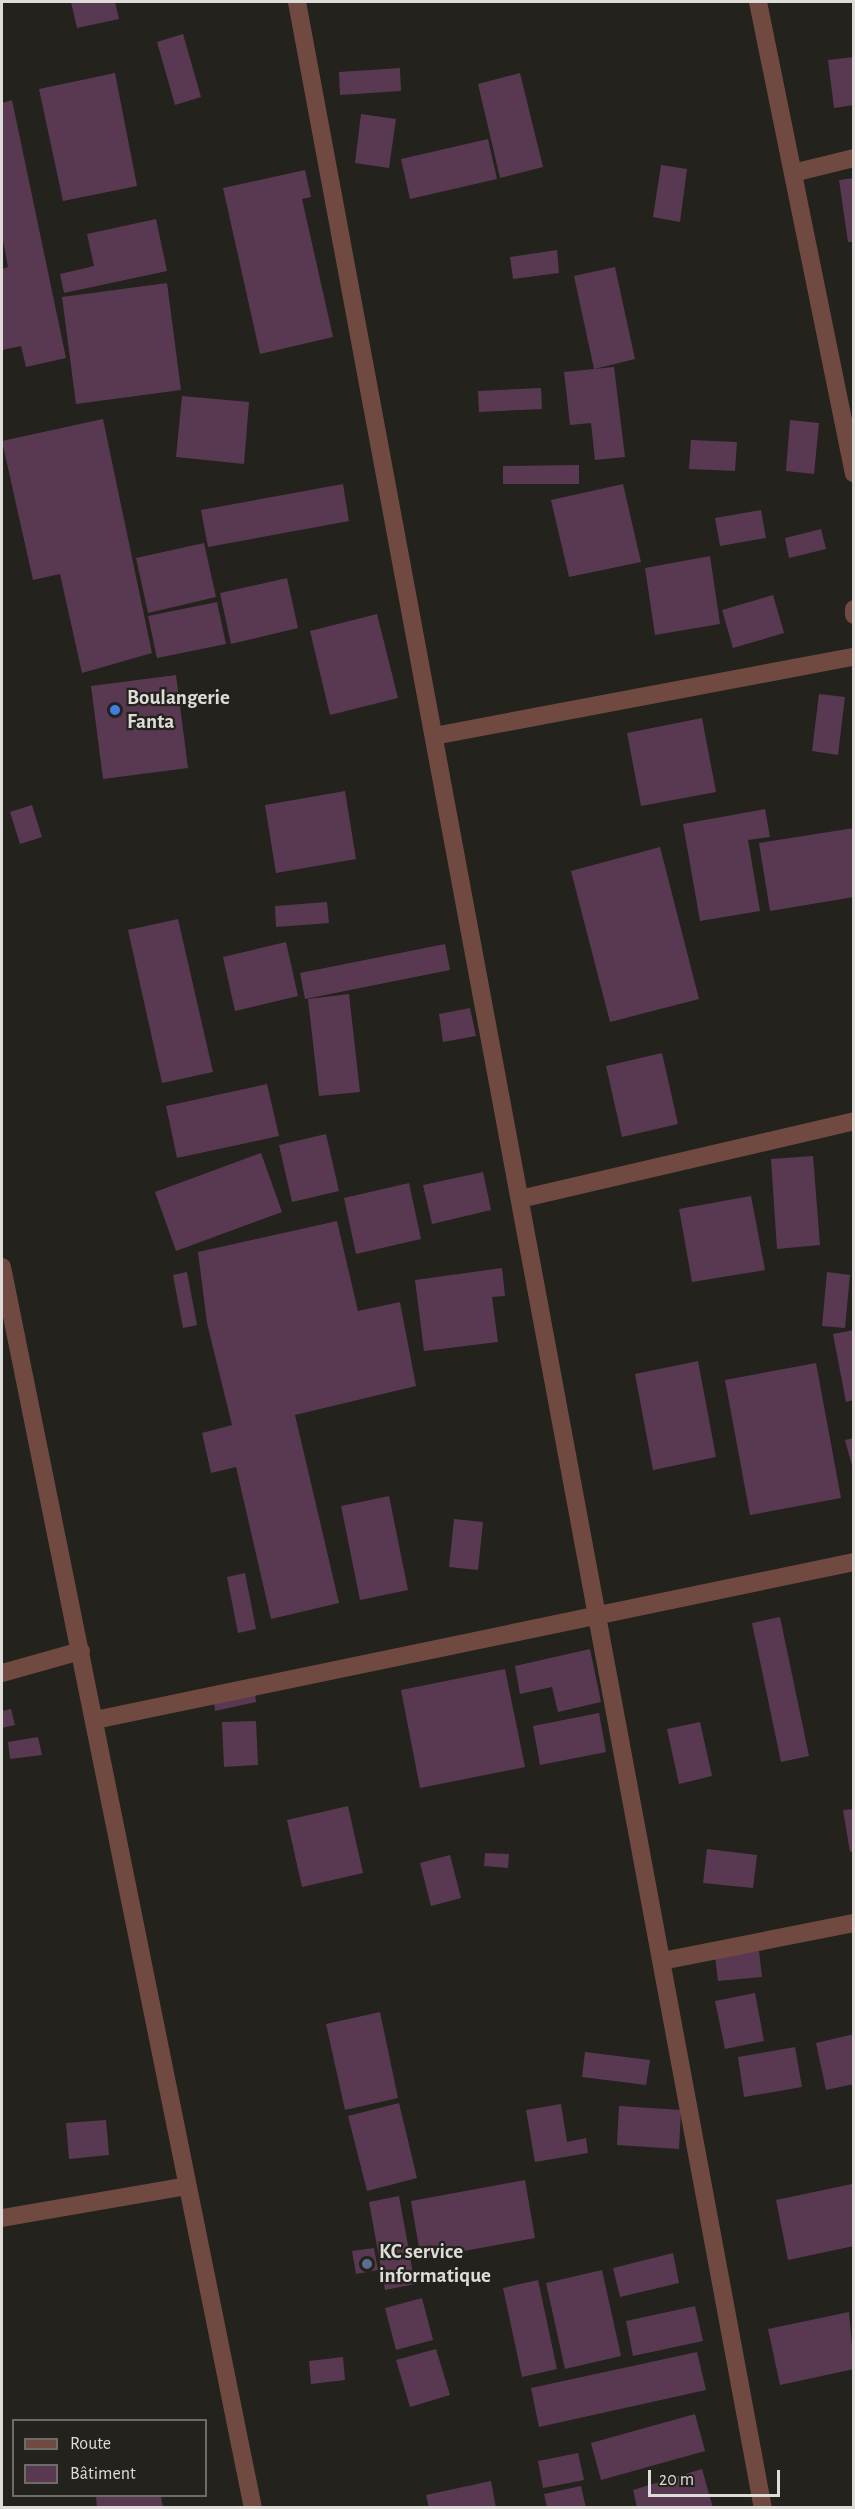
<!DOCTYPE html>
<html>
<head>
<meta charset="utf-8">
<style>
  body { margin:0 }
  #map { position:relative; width:855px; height:2509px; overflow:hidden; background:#23221c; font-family:"Alegreya Sans",sans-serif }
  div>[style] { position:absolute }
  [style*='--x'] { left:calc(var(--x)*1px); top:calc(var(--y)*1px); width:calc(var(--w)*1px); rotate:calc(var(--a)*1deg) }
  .building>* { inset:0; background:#593952 }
  .minor>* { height:18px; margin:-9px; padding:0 9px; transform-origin:9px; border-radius:9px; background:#704a41 }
  .dots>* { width:16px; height:16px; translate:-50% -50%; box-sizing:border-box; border:3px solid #23221c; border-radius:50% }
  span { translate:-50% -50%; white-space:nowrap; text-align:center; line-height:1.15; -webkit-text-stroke:4.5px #23221c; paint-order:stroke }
  .poi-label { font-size:21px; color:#dddcd8; font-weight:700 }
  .left { translate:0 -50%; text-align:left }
  .frame { position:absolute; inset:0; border:3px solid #dddcd8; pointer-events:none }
  .legend { position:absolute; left:12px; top:2419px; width:195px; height:78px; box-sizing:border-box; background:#23221c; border:2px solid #6d6c67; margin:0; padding:8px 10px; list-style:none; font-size:18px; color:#dddcd8 }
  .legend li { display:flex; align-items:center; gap:12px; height:30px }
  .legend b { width:30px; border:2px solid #6d6c67 }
  .scale { position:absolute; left:648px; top:2470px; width:132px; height:27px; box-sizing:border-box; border:3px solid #dddcd8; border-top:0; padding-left:8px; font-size:18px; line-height:21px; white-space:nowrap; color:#dddcd8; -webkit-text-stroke:4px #23221c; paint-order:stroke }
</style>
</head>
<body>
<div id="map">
  <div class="building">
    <i style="clip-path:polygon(71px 2px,115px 2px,119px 19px,77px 28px)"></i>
    <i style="clip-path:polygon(183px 34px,201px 97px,175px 105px,157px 42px)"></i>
    <i style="clip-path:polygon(854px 57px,854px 105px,834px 108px,828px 60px)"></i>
    <i style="clip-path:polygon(400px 68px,401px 91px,340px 95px,339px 72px)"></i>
    <i style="clip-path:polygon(115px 73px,137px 186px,63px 201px,39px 89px)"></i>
    <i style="clip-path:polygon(520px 73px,543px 167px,500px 178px,478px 84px)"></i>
    <i style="clip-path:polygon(12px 100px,66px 358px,26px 367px,21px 346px,2px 350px,2px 269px,8px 267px,2px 235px,2px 103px)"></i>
    <i style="clip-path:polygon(361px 114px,396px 119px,389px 168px,355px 163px)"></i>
    <i style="clip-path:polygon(488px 139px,497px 179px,410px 199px,401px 159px)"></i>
    <i style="clip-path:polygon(661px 165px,687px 169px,680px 222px,653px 217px)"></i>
    <i style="clip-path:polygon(305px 170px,311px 197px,302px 199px,333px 337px,260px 354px,223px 188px)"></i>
    <i style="clip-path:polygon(854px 178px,854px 242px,848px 242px,839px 180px)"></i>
    <i style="clip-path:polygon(156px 219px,167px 271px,64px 293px,60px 274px,94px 266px,87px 234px)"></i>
    <i style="clip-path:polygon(557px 250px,559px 273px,513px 279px,510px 257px)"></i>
    <i style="clip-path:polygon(615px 267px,635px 359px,594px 369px,614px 367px,625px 457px,595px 460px,591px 423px,570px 425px,564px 372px,594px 369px,574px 276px)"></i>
    <i style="clip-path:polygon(167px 283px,181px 390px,76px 404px,62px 297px)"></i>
    <i style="clip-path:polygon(541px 388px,542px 409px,479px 412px,478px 391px)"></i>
    <i style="clip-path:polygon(182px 396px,249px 402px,244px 464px,176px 457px)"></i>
    <i style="clip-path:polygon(103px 419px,152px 653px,82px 673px,60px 574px,33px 580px,2px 441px)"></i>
    <i style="clip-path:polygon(790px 420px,819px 423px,814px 474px,786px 471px)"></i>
    <i style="clip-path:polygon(691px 440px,737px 442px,735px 471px,689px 469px)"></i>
    <i style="clip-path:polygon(579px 465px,579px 484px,503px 484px,503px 466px)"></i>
    <i style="clip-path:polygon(343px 484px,349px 521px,208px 547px,201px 510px)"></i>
    <i style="clip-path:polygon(623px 484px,641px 562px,569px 577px,551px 500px)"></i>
    <i style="clip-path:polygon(761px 510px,766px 538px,720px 546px,715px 518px)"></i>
    <i style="clip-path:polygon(821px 529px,826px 549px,789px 558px,785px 538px)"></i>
    <i style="clip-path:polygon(204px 543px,216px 597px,148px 613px,136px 558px)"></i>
    <i style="clip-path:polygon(710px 556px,720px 624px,655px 635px,645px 568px)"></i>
    <i style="clip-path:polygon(287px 578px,298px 628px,231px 644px,220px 593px)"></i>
    <i style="clip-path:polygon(773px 595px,784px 633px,733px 648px,722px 610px)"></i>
    <i style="clip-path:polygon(217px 602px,226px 644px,157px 658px,148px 616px)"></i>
    <i style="clip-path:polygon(377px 614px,398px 698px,330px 715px,310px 631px)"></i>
    <i style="clip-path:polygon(176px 675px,188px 768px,103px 779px,91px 686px)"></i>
    <i style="clip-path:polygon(819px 694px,845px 697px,838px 755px,812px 751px)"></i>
    <i style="clip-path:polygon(702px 718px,716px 792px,641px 806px,627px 733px)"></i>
    <i style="clip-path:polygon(345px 791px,356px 859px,276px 873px,265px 805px)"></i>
    <i style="clip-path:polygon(32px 805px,42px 837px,20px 844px,10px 812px)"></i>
    <i style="clip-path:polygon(765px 809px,770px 837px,748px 840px,760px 911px,700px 921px,683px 824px)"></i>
    <i style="clip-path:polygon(854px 828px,854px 897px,770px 911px,759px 843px)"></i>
    <i style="clip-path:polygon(660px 847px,699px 999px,610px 1022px,571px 871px)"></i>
    <i style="clip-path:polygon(327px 902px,329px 923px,276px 927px,275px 906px)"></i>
    <i style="clip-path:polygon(178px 919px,213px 1072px,162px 1083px,128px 930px)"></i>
    <i style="clip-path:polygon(286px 942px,298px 996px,235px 1011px,223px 957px)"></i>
    <i style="clip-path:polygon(445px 944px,450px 970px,305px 999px,300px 973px)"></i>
    <i style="clip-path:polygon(349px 994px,360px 1092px,319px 1096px,308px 999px)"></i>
    <i style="clip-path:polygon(470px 1008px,476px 1036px,443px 1042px,439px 1014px)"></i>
    <i style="clip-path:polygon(662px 1053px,678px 1124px,622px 1137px,606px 1066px)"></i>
    <i style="clip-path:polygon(267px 1084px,279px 1136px,177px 1158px,166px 1106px)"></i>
    <i style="clip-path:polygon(326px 1134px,339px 1191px,292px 1202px,279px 1145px)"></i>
    <i style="clip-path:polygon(261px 1153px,282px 1212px,176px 1251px,155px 1192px)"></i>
    <i style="clip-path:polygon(813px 1156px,820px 1245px,777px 1249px,771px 1159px)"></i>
    <i style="clip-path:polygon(483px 1172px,491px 1210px,432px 1224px,423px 1185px)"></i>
    <i style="clip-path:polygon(409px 1183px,421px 1239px,356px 1254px,344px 1198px)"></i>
    <i style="clip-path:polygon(751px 1196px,765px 1270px,692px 1282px,679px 1209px)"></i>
    <i style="clip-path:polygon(337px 1221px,358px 1311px,400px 1302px,416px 1386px,295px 1415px,339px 1603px,271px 1619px,236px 1467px,211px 1473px,202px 1433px,232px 1425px,207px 1323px,198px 1252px)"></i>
    <i style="clip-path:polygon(502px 1268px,505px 1296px,492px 1297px,498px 1342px,424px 1351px,415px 1280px)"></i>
    <i style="clip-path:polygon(187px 1272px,197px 1325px,183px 1328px,173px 1275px)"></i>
    <i style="clip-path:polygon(827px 1272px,850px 1275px,845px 1328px,822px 1326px)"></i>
    <i style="clip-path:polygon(854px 1330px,854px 1400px,846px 1402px,833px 1334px)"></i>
    <i style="clip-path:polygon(698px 1361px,716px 1457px,653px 1470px,635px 1374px)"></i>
    <i style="clip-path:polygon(816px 1363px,841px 1498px,750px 1515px,725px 1380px)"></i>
    <i style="clip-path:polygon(854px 1438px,854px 1469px,853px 1469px,845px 1440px)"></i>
    <i style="clip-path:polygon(389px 1496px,408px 1590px,360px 1600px,341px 1506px)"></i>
    <i style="clip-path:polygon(454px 1519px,483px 1522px,478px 1570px,449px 1567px)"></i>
    <i style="clip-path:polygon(245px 1573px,256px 1629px,238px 1633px,227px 1577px)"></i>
    <i style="clip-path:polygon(780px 1617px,809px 1756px,781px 1762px,752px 1623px)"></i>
    <i style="clip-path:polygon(590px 1649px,601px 1702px,558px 1712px,552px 1687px,520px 1694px,515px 1666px)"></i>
    <i style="clip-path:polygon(505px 1669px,525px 1767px,420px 1788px,401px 1690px)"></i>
    <i style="clip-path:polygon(255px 1694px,256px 1702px,215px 1711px,214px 1703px)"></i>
    <i style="clip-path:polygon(11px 1709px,15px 1725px,2px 1728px,2px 1711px)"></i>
    <i style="clip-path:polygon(599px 1713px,606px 1752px,540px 1765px,533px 1726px)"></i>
    <i style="clip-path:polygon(256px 1721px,258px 1765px,224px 1767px,222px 1722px)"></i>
    <i style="clip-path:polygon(700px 1722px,712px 1776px,679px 1784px,667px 1729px)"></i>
    <i style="clip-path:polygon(38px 1737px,42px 1755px,10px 1759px,8px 1742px)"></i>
    <i style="clip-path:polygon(348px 1806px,363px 1873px,302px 1887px,287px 1820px)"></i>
    <i style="clip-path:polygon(854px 1809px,854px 1851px,850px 1852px,843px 1810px)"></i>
    <i style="clip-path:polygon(707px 1849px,757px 1855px,753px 1888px,703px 1883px)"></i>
    <i style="clip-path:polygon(485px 1853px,509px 1854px,508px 1868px,484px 1866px)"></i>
    <i style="clip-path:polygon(450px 1855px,461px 1898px,431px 1906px,420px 1863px)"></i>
    <i style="clip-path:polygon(759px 1951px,762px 1977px,718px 1981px,715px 1956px)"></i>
    <i style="clip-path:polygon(755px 1993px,764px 2041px,725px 2049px,715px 2001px)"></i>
    <i style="clip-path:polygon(380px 2012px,398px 2098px,345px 2110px,326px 2024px)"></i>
    <i style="clip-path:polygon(854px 2034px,854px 2084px,826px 2090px,816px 2043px)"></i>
    <i style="clip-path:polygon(795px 2047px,802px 2087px,744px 2097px,738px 2057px)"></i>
    <i style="clip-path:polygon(585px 2052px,650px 2060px,646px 2085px,582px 2077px)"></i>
    <i style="clip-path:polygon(399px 2103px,417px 2178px,367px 2191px,348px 2116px)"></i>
    <i style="clip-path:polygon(561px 2104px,567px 2142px,586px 2138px,588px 2153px,535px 2162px,526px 2110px)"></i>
    <i style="clip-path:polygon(619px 2106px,681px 2110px,679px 2149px,617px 2145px)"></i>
    <i style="clip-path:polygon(106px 2120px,109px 2155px,69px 2159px,66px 2123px)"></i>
    <i style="clip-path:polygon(525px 2180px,535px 2238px,421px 2259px,411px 2201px)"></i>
    <i style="clip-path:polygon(852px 2184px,854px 2246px,788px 2260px,776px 2200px)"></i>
    <i style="clip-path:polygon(399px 2196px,415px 2284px,385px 2290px,369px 2202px)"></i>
    <i style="clip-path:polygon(374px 2248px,378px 2270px,356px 2274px,352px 2251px)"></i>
    <i style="clip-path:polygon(673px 2253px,679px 2283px,620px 2297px,613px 2268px)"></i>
    <i style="clip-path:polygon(602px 2270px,621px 2356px,565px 2369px,546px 2283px)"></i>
    <i style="clip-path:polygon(538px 2280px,557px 2369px,522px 2377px,503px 2288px)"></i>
    <i style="clip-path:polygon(422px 2298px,433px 2340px,396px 2350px,385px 2308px)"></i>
    <i style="clip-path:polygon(695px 2306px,703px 2341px,633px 2356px,626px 2321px)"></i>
    <i style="clip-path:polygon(849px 2312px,854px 2369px,780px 2385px,768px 2329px)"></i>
    <i style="clip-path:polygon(436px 2349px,450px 2395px,410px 2407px,396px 2360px)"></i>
    <i style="clip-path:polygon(697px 2352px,706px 2390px,539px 2427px,531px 2388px)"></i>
    <i style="clip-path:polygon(343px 2357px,345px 2380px,311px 2384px,309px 2361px)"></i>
    <i style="clip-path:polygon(695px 2414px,705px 2451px,601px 2480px,591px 2443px)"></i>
    <i style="clip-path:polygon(578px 2453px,584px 2480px,543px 2488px,538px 2461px)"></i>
    <i style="clip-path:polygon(702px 2469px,713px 2508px,637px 2508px,633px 2490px)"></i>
    <i style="clip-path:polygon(491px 2481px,496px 2508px,429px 2508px,426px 2495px)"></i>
    <i style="clip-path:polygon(581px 2486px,586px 2508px,547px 2508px,544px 2494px)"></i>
    <i style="clip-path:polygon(96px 2496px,161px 2496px,163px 2508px,97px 2508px)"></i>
  </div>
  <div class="minor">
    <i style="--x:297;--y:2;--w:2549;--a:79.47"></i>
    <i style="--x:758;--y:2;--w:481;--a:78.5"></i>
    <i style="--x:793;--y:173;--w:63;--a:-13.8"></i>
    <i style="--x:854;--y:609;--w:6;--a:90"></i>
    <i style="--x:434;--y:736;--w:427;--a:-10.7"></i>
    <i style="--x:520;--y:1199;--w:343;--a:-13.1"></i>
    <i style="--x:2;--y:1267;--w:1266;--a:78.57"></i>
    <i style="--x:2;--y:1673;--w:82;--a:-15.6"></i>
    <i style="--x:95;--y:1720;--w:775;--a:-11.76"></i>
    <i style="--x:662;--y:1961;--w:196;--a:-11.2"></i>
    <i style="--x:2;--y:2218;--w:188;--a:-9.8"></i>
  </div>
  <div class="dots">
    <i style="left:115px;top:710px;background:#3f7fe0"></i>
    <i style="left:367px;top:2264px;background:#5c6f8a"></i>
  </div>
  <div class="poi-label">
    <span class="left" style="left:127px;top:710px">Boulangerie<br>Fanta</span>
    <span class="left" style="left:379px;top:2264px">KC service<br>informatique</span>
  </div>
  <div class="frame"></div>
  <ul class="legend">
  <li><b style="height:8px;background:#704a41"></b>Route</li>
  <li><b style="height:16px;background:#593952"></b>Bâtiment</li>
  </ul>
  <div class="scale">20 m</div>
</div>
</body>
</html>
